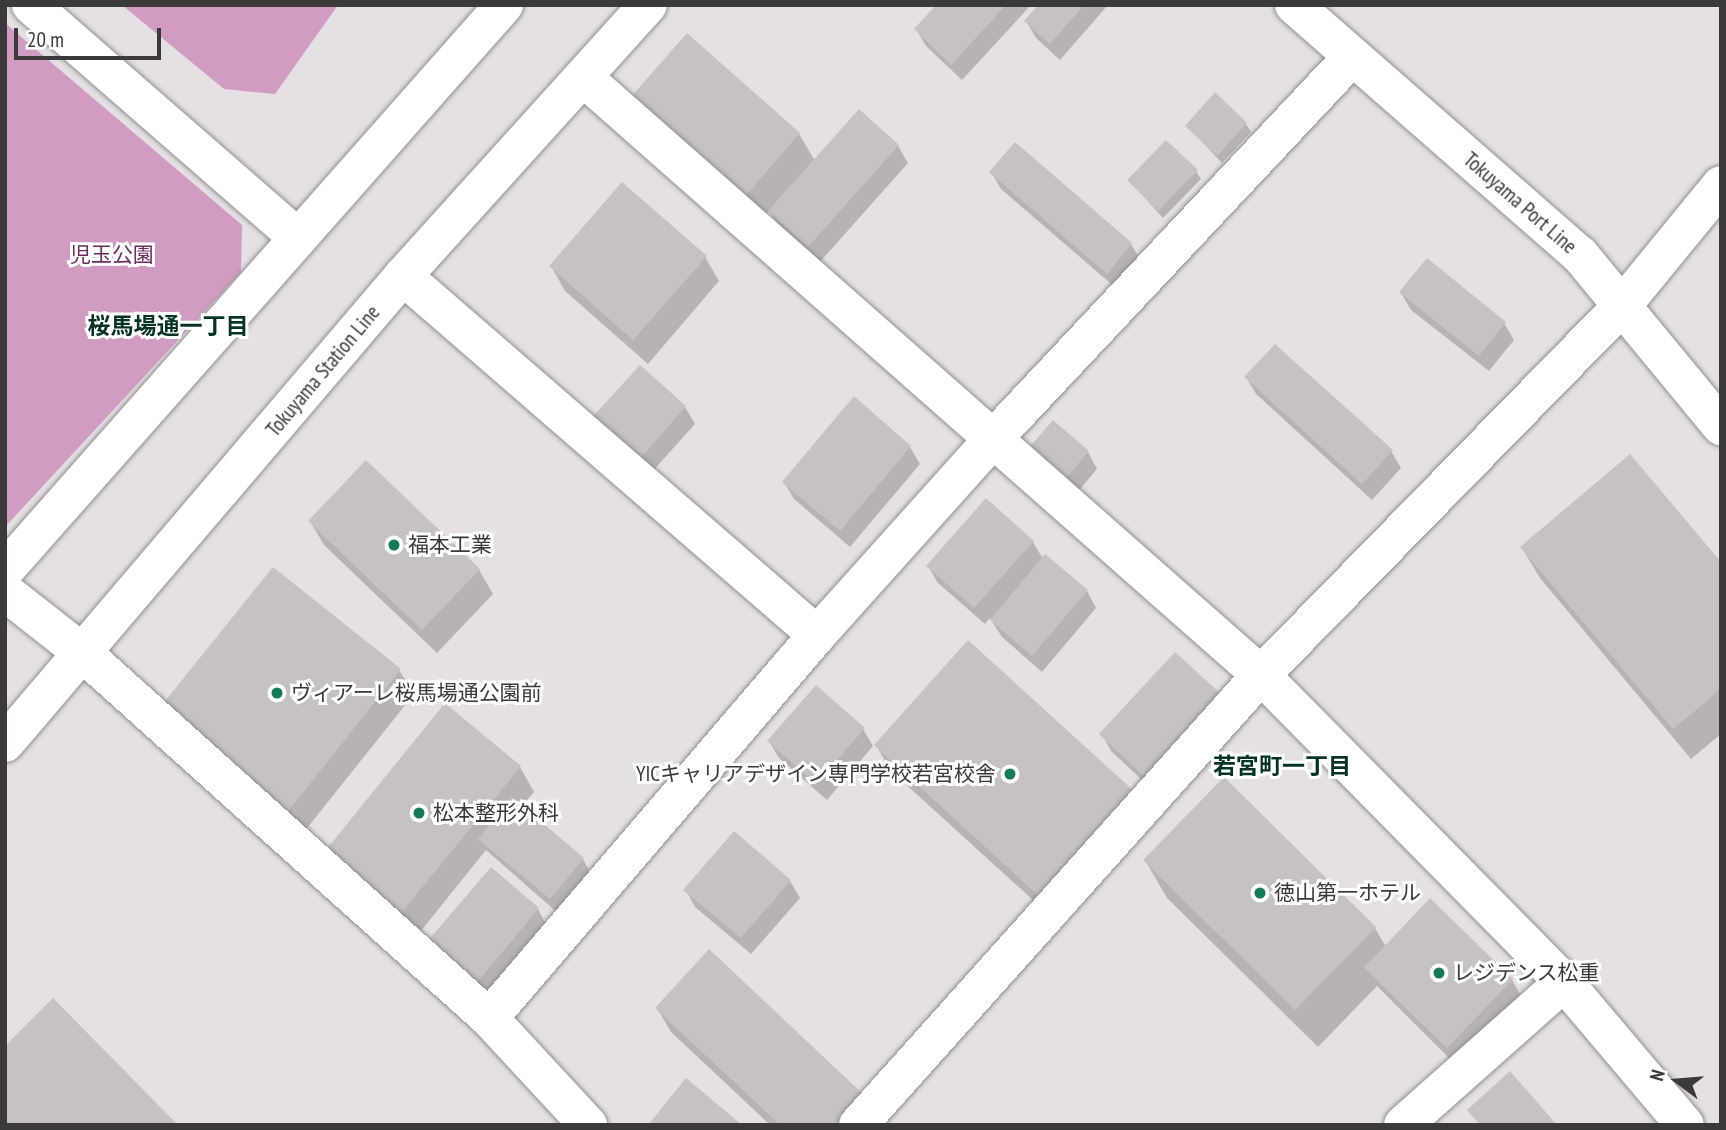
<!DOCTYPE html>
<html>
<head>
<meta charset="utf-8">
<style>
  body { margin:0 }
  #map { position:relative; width:1726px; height:1130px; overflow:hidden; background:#e5e0e3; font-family:"PT Sans Narrow","Noto Sans JP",sans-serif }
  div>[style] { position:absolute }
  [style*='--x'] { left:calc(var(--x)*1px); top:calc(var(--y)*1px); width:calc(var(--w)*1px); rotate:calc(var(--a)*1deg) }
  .green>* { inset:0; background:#d19cc1 }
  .shadow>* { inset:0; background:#0003 }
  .building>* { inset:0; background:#c6c2c4 }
  .roads { filter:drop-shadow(0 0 2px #928e90) drop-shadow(0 0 2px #928e90) }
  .minor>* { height:38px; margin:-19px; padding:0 19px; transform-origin:19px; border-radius:19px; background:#fff }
  .tertiary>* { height:38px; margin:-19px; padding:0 19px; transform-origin:19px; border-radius:19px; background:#fff }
  .primary>* { height:38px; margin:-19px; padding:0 19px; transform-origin:19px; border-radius:19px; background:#fff }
  .dots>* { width:19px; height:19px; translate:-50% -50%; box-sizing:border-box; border:4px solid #fff; border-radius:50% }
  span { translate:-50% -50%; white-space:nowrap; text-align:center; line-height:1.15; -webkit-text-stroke:6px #fff; paint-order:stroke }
  .street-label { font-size:21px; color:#3b393a }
  .park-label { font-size:21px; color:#6d2c5d }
  .poi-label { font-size:21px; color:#3b393a }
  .left { translate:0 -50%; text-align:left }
  .right { translate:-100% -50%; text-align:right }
  .neighbourhood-label { font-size:23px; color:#053422; font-weight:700 }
  .frame { position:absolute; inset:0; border:7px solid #3b393a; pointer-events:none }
  .north { position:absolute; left:1642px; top:1046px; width:70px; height:70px; -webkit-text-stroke:5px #fff; paint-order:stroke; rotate:286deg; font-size:19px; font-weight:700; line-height:28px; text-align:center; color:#3b393a }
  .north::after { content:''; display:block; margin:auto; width:24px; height:32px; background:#3b393a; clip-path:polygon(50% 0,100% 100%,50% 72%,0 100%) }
  .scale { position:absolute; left:14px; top:28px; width:147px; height:32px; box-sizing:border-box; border:4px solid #3b393a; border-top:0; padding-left:9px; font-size:21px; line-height:24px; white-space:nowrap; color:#3b393a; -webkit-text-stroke:5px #fff; paint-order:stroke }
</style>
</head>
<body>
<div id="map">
  <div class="green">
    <i style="clip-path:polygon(122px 5px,338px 5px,275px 94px,224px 89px)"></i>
    <i style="clip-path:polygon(5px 23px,242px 225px,241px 272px,5px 527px)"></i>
  </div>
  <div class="shadow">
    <i style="clip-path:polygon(939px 5px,1031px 5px,962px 80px,926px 46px,916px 29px)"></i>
    <i style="clip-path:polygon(1040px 5px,1108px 5px,1060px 60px,1036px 38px,1026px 21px)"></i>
    <i style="clip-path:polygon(859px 111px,898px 146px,908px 163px,819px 263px,780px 228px,769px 210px,744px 239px,617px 115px,799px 134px,815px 161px)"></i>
    <i style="clip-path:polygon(1246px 124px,1251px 132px,1222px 163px,1187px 126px)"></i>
    <i style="clip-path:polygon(1196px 171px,1201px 179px,1163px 218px,1129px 180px)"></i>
    <i style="clip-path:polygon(991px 172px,1131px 244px,1141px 261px,1117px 289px,1001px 189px)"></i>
    <i style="clip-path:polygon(705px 257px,719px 281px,648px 364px,565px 291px,551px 266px)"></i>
    <i style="clip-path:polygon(1401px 293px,1504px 323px,1514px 340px,1489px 371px,1411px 310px)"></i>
    <i style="clip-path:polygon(640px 367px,685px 407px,695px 424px,634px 492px)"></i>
    <i style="clip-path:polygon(1246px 377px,1391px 451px,1401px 468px,1372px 500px,1256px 394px)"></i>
    <i style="clip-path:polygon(854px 399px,910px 447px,920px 464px,850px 547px,794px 499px,784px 482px)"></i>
    <i style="clip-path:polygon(1088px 452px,1097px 469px,1061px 512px,1026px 482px)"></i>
    <i style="clip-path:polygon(310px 521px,479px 570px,493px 594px,437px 653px,324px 545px)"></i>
    <i style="clip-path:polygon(1033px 542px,1043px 559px,1087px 591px,1096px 608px,1042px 672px,1002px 637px,990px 618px,985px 624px,938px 583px,928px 566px)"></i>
    <i style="clip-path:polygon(1522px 548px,1721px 565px,1721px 734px,1691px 759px,1540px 578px)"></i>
    <i style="clip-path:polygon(1176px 654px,1155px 792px,1111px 751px,1102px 734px)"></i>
    <i style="clip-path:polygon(399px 670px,414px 694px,296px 842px,169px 741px)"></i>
    <i style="clip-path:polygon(863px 729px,873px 746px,827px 800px,779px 758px,769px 741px)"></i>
    <i style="clip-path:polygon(876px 745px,1134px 794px,1056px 921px,890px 770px)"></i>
    <i style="clip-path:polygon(520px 767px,534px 792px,521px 807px,583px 859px,592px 876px,560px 915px,486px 850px,408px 947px,319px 861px)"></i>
    <i style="clip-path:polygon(734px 833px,790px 881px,800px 898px,751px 954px,695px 907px,686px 890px)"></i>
    <i style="clip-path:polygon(1145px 860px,1375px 928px,1386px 947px,1512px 980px,1526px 1004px,1462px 1071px,1377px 986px,1318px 1047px,1167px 898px)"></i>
    <i style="clip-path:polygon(538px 909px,547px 926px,480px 1008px,432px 967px)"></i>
    <i style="clip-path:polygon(657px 1008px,873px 1125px,770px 1125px,671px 1032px)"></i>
  </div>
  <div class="building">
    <i style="clip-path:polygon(936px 5px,1006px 5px,951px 65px,914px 29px)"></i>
    <i style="clip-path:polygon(1038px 5px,1084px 5px,1050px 44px,1024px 21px)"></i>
    <i style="clip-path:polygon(687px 33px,800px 133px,729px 215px,615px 115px)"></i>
    <i style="clip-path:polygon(1215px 92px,1247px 123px,1217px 156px,1185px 126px)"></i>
    <i style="clip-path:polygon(859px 109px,899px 145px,808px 247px,768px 211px)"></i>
    <i style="clip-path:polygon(1166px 140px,1198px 170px,1158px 211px,1127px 180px)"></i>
    <i style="clip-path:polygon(1015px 142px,1132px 243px,1107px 274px,989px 172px)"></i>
    <i style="clip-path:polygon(622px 182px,707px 256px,633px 340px,549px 266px)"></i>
    <i style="clip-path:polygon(1427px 258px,1506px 322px,1479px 356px,1399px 292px)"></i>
    <i style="clip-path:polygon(1275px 344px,1393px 450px,1362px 484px,1244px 377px)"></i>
    <i style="clip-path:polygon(640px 365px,686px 406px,624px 477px,577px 434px)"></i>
    <i style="clip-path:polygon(854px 396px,911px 446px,840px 531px,782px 482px)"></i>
    <i style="clip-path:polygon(1053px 420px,1089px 451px,1050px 497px,1014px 465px)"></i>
    <i style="clip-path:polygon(1630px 454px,1721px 562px,1721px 689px,1673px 729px,1520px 547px)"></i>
    <i style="clip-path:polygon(366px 460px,480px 569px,422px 630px,308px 521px)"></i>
    <i style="clip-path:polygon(986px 498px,1034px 541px,974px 608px,926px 566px)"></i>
    <i style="clip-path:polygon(1045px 554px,1088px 590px,1032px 656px,990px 620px)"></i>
    <i style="clip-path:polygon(273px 567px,401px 669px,282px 819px,153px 716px)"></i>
    <i style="clip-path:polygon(968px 640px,1136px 793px,1041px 898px,874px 745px)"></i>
    <i style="clip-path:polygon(1175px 652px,1221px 694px,1144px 776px,1099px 734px)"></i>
    <i style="clip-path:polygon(816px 685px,865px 728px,816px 784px,767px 741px)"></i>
    <i style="clip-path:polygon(445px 703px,521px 766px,393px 923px,317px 861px)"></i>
    <i style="clip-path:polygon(1224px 777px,1376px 927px,1295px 1010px,1143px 860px)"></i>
    <i style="clip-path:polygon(512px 797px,584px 858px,550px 899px,478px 839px)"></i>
    <i style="clip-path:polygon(734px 831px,791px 880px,741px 938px,683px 890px)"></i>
    <i style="clip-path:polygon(491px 867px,539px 908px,469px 992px,420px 950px)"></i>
    <i style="clip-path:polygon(1430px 898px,1513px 979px,1447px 1048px,1364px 968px)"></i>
    <i style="clip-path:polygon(709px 949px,864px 1095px,837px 1125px,780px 1125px,655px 1008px)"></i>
    <i style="clip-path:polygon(53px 998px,178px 1125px,5px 1125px,5px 1046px)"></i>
    <i style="clip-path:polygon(1510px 1071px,1557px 1125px,1480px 1125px,1467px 1110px)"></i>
    <i style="clip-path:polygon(686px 1078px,742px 1125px,648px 1125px)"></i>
  </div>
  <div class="roads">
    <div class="minor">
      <i style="--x:31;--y:5;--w:353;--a:41.1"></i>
      <i style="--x:584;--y:78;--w:903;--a:41.41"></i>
      <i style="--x:1261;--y:675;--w:431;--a:45.4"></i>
      <i style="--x:1564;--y:982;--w:187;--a:49.8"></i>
      <i style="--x:403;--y:276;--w:548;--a:40.93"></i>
      <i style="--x:5;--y:592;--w:100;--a:38.1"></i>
      <i style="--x:84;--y:654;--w:545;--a:41.95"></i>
      <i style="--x:489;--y:1018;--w:146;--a:47.2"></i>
      <i style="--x:489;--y:1018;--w:504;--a:-49.42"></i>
      <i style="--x:817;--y:635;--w:262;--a:-48.1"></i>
      <i style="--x:992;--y:440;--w:526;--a:-46.77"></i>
      <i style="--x:1403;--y:1125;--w:215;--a:-41.6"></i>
    </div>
    <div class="tertiary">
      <i style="--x:858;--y:1125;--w:604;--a:-48.15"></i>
      <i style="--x:1261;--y:675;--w:516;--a:-45.63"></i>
      <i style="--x:1622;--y:306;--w:156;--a:-50.7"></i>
    </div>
    <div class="primary">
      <i style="--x:1294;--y:5;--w:380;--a:41.2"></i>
      <i style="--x:1580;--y:255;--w:222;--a:50.5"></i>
      <i style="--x:5;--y:570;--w:754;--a:-48.55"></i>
      <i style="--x:5;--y:743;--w:614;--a:-49.56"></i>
      <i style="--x:403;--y:276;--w:365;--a:-47.9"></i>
    </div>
  </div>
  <div class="dots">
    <i style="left:394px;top:545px;background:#147b54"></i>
    <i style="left:277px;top:693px;background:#147b54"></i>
    <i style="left:1010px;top:774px;background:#147b54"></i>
    <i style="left:419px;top:813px;background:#147b54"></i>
    <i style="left:1260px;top:893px;background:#147b54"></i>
    <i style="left:1439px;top:973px;background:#147b54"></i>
  </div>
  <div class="street-label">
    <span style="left:1520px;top:203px;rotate:41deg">Tokuyama Port Line</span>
    <span style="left:323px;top:371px;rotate:-50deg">Tokuyama Station Line</span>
  </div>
  <div class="park-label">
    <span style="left:112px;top:255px">児玉公園</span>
  </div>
  <div class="poi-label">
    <span class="left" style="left:408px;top:545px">福本工業</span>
    <span class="left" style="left:291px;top:693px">ヴィアーレ桜馬場通公園前</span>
    <span class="right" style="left:996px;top:774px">YICキャリアデザイン専門学校若宮校舎</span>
    <span class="left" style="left:433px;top:813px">松本整形外科</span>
    <span class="left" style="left:1274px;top:893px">徳山第一ホテル</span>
    <span class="left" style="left:1453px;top:973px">レジデンス松重</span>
  </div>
  <div class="neighbourhood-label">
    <span style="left:168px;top:326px">桜馬場通一丁目</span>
    <span style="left:1282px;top:766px">若宮町一丁目</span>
  </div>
  <div class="frame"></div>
  <div class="north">N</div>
  <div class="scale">20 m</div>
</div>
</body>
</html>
